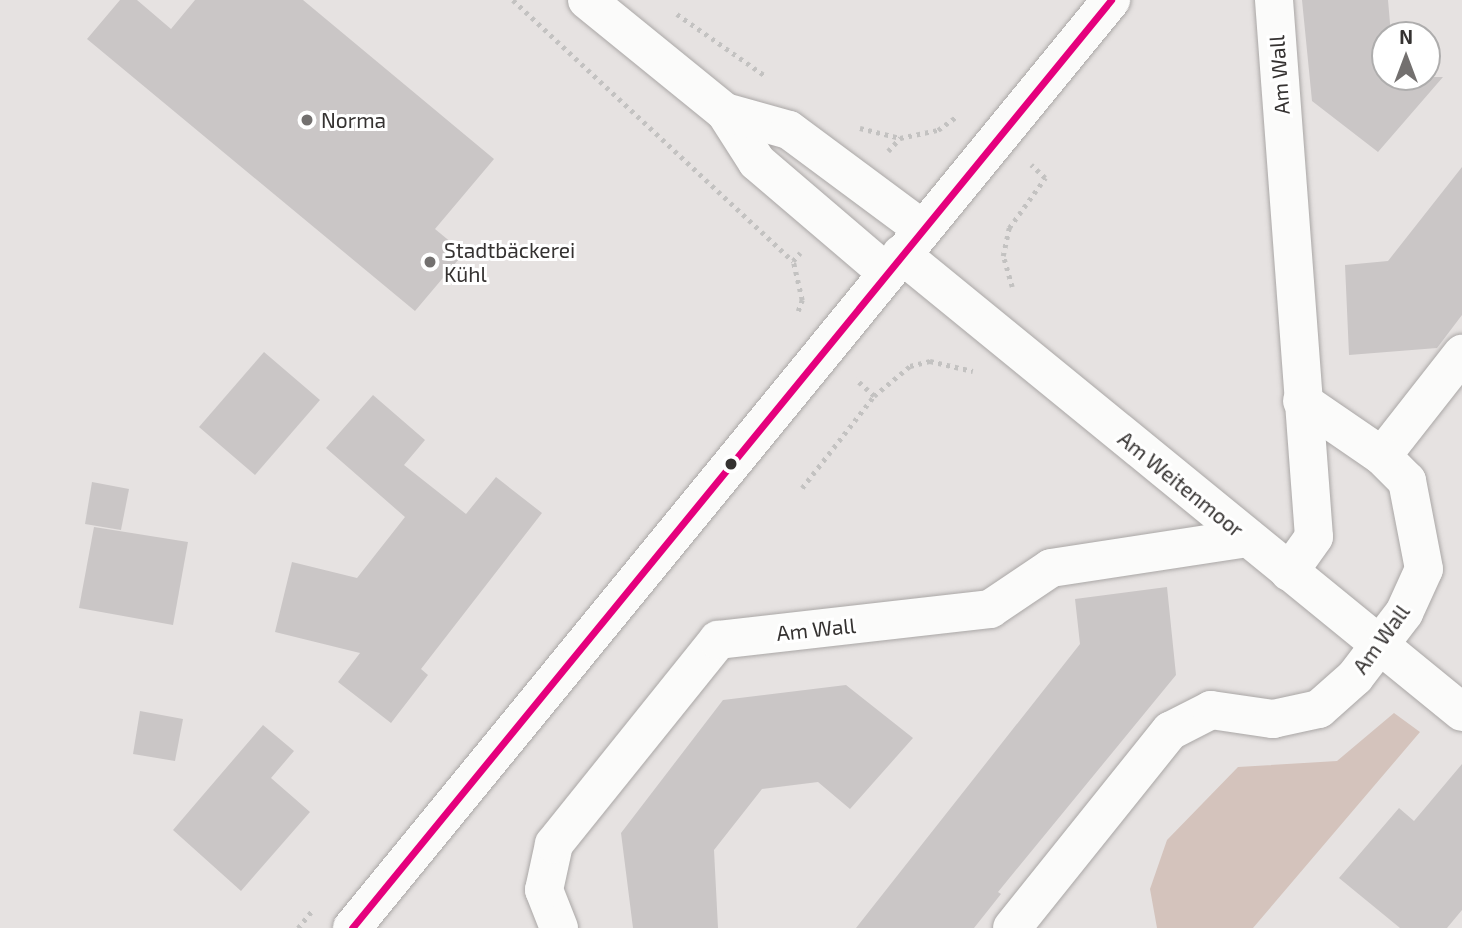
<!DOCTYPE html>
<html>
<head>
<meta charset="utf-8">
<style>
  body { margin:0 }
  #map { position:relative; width:1462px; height:928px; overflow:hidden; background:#e6e2e1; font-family:"Exo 2",sans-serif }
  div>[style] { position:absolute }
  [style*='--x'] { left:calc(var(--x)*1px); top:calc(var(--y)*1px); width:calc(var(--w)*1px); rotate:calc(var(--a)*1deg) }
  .green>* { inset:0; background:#d4c3bc }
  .building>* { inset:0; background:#cac6c6 }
  .path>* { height:4.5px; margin-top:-2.25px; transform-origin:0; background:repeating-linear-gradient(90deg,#c3c2c1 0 3.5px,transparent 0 8.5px) }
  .roads { filter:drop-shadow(0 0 2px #aaa7a6) drop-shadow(0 0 2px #aaa7a6) }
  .minor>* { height:38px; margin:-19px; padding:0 19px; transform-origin:19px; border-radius:19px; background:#fbfbfa }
  .secondary>* { height:38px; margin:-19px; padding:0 19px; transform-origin:19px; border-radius:19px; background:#fbfbfa }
  .bus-1>* { height:7px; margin:-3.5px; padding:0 3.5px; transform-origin:3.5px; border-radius:3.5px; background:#e5007d }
  .dots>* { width:19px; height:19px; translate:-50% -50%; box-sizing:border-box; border:4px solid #fff; border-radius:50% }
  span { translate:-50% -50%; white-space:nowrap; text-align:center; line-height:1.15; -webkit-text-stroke:6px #fff; paint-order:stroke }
  .street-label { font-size:21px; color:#353231 }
  .poi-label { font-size:21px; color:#353231 }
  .left { translate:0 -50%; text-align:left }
  .north { position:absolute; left:1371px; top:21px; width:70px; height:70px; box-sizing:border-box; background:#fff; border:2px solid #aeadad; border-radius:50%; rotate:0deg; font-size:19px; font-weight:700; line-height:28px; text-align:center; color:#353231 }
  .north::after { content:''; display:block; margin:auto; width:24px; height:32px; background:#73706f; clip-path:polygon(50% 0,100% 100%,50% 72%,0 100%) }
</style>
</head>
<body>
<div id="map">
  <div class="green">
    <i style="clip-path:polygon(1394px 713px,1420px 732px,1253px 928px,1157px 928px,1150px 889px,1167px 840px,1238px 767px,1337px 761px)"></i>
  </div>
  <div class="building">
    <i style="clip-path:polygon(120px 0,137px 0,171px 29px,195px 0,303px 0,494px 159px,435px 229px,464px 253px,415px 311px,87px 39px)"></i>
    <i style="clip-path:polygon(1302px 0,1388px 0,1391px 35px,1385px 35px,1385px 77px,1443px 77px,1378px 152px,1312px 101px)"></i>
    <i style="clip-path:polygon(1462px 167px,1462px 315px,1437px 348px,1349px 355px,1345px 265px,1388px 261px)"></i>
    <i style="clip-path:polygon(264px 352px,320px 400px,255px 475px,199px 427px)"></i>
    <i style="clip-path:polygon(373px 395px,425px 440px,404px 465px,466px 514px,496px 477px,542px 513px,421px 669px,428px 675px,391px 723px,338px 682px,360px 653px,275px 632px,292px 562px,357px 578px,405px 517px,326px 448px)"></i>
    <i style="clip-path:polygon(92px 482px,129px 489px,121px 530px,85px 524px)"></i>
    <i style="clip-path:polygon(94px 527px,188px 542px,173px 625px,79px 608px)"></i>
    <i style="clip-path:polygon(1167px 587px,1176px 675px,998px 892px,1001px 894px,974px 928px,856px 928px,1080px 644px,1075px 599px)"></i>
    <i style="clip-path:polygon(846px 685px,913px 738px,850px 809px,818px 782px,762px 789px,714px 850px,718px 928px,633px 928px,621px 833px,723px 700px)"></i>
    <i style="clip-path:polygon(140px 711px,183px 719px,175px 761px,133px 754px)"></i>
    <i style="clip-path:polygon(263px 725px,294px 751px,271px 778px,310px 812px,241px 891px,173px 830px)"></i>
    <i style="clip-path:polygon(1462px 764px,1462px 910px,1447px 928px,1400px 928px,1339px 878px,1399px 808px,1414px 821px)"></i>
  </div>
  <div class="path">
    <i style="--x:513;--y:0;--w:383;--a:43"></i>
    <i style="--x:677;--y:14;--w:110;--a:35"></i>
    <i style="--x:860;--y:128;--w:41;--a:14"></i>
    <i style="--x:888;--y:151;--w:18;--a:-47"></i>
    <i style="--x:900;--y:138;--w:39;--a:-12"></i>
    <i style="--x:938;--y:130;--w:22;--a:-36"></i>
    <i style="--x:1012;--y:287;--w:32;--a:-106"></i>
    <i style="--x:1003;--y:256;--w:29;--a:-78"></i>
    <i style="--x:1009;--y:228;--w:62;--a:-54.2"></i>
    <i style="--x:1045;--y:178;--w:19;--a:-137"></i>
    <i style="--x:798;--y:311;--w:12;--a:-70"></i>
    <i style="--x:802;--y:300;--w:40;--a:-103"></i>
    <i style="--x:793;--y:261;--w:11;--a:-49"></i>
    <i style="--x:874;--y:396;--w:47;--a:-39.8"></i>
    <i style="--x:910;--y:366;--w:21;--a:-14"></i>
    <i style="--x:930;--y:361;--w:44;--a:13.1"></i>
    <i style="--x:802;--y:488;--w:117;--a:-52"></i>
    <i style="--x:874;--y:396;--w:25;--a:-138"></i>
    <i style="--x:298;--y:928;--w:21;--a:-51"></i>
  </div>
  <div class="roads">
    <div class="minor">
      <i style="--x:587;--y:0;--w:178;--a:39.1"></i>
      <i style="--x:725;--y:112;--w:59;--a:57.4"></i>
      <i style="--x:757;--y:162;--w:170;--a:40.5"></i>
      <i style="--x:1274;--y:0;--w:538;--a:85.74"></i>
      <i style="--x:1314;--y:537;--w:43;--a:125.5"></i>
      <i style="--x:725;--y:112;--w:66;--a:15.7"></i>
      <i style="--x:789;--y:130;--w:164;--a:36.6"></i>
      <i style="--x:901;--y:254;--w:724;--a:39.23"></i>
      <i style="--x:1382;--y:456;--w:130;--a:-51.9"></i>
      <i style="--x:559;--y:928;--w:41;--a:-111.5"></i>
      <i style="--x:544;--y:890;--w:47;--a:-77.7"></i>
      <i style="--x:554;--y:844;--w:262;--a:-51.2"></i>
      <i style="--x:718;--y:640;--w:274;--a:-6.5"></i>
      <i style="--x:990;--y:609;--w:73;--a:-33.9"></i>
      <i style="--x:1051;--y:568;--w:199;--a:-8.7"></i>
      <i style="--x:1012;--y:928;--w:253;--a:-51.3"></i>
      <i style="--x:1170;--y:731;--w:46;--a:-27.1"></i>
      <i style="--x:1211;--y:710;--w:63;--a:8.3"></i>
      <i style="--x:1273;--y:719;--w:47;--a:-12.3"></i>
      <i style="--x:1319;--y:709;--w:48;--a:-41.6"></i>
      <i style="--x:1355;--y:677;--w:81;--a:-52.6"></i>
      <i style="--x:1404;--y:613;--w:48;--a:-65.6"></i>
      <i style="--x:1424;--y:569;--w:90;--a:-100.9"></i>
      <i style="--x:1407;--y:481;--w:35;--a:-135"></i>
      <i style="--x:1382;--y:456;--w:97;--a:-145.5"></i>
    </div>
    <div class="secondary">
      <i style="--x:352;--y:928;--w:1199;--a:-50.72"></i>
    </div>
  </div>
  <div class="bus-1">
    <i style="--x:352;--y:928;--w:1199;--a:-50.72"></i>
  </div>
  <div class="dots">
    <i style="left:307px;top:120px;background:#73706f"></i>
    <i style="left:430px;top:262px;background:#73706f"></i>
    <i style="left:731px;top:464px;background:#353231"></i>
  </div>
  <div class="street-label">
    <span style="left:1279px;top:75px;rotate:-94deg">Am Wall</span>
    <span style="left:1181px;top:484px;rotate:39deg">Am Weitenmoor</span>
    <span style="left:816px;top:629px;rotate:-6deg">Am Wall</span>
    <span style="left:1381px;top:639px;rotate:-54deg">Am Wall</span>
  </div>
  <div class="poi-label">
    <span class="left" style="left:321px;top:120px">Norma</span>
    <span class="left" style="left:444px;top:262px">Stadtbäckerei<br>Kühl</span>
  </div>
  <div class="north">N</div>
</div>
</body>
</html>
